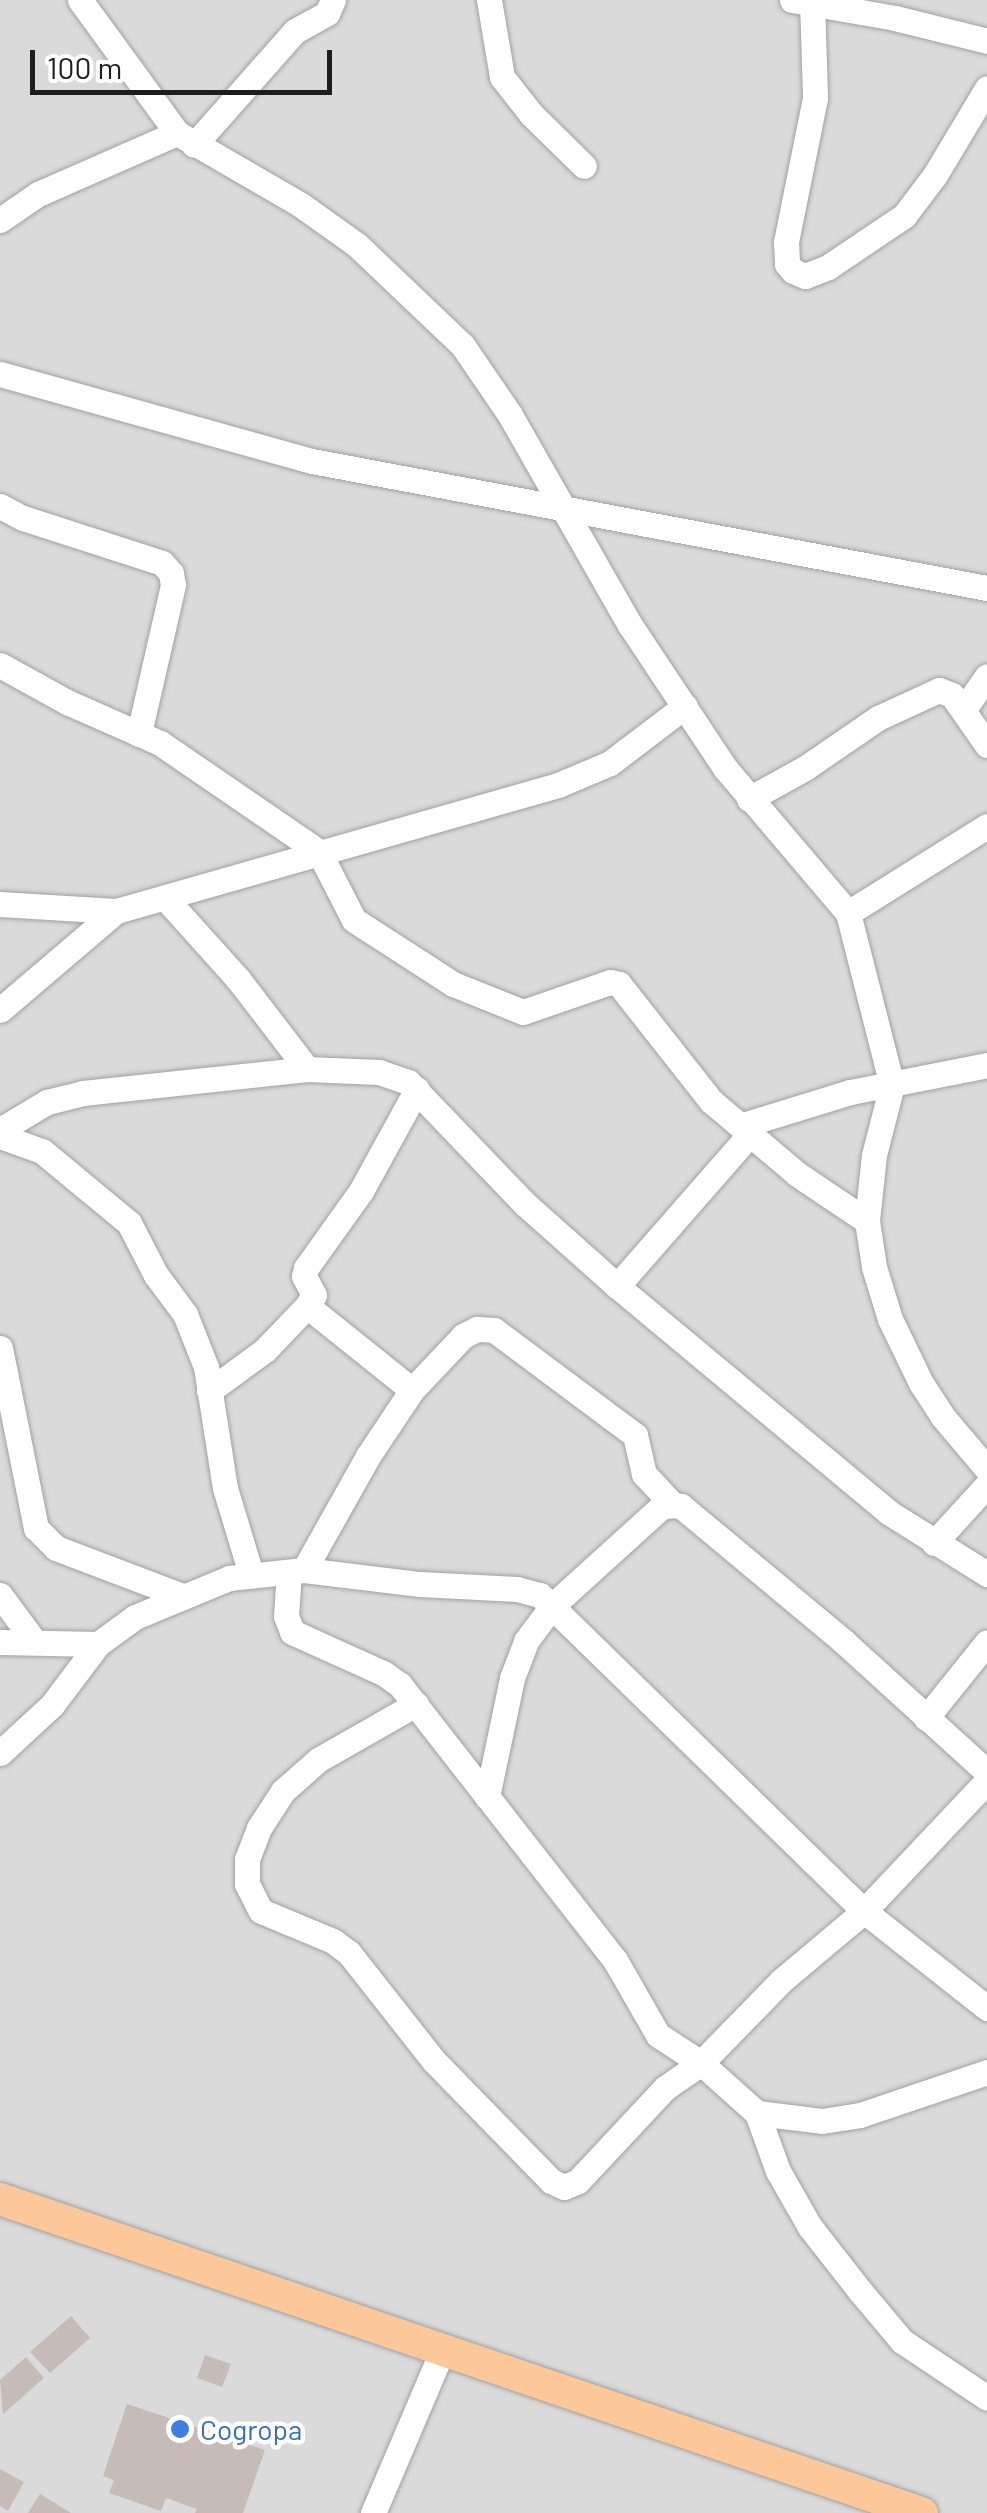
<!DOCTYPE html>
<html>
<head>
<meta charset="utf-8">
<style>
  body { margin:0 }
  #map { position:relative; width:987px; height:2513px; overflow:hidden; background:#eee9e2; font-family:Barlow,sans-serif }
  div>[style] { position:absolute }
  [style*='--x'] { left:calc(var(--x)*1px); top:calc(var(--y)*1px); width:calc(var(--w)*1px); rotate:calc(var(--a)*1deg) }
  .residential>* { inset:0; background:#dbdada }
  .building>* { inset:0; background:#c6bbb6 }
  .roads { filter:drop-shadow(0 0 2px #a1a1a1) drop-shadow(0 0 2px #a1a1a1) }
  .minor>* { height:25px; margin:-12.5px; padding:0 12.5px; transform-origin:12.5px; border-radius:12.5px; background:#fff }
  .major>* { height:32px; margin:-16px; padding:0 16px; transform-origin:16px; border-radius:16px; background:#fcc89a }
  .dots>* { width:28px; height:28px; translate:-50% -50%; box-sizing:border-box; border:5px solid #fff; border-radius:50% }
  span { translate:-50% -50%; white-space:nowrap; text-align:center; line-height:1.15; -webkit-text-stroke:9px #fff; paint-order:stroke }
  .shop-label { font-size:28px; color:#366cbe }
  .left { translate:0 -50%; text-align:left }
  .scale { position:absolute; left:30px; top:50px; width:302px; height:45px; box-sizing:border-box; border:5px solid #1d1d1d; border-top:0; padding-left:12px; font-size:30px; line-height:35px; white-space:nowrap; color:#1d1d1d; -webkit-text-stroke:8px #fff; paint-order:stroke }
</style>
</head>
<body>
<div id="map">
  <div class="residential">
    <i style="clip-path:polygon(0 0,987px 0,987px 2513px,0 2513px)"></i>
  </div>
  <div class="building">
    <i style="clip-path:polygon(71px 2316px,90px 2338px,50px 2373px,30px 2352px)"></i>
    <i style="clip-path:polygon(205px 2355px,231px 2364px,222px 2387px,197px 2378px)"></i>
    <i style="clip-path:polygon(26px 2357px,44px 2378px,3px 2414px,0 2380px)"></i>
    <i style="clip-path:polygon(127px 2404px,265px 2450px,243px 2513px,195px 2513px,197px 2509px,166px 2498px,161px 2511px,109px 2493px,114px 2480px,103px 2476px)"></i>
    <i style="clip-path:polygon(0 2469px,24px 2482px,8px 2511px,0 2506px)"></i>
    <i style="clip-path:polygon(40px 2494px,71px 2513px,28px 2513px)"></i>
  </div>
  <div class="roads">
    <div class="minor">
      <i style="--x:80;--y:0;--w:165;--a:53.9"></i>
      <i style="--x:177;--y:133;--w:143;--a:30.1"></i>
      <i style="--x:301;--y:205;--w:69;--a:35.5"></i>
      <i style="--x:357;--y:245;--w:146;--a:43.6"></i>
      <i style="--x:463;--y:346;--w:83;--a:55.7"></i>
      <i style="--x:510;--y:415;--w:242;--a:60.3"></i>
      <i style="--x:630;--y:625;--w:172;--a:56.4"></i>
      <i style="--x:725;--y:768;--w:190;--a:49.7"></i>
      <i style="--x:848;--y:913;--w:178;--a:75.7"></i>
      <i style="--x:892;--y:1085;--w:72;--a:104.4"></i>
      <i style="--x:874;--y:1155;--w:66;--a:96.1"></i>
      <i style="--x:867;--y:1221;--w:47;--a:81.3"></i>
      <i style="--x:874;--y:1267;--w:54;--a:72.9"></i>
      <i style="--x:890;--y:1319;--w:71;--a:64.2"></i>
      <i style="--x:921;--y:1383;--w:40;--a:57.1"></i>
      <i style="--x:943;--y:1417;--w:68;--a:49.8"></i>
      <i style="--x:489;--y:0;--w:78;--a:80.4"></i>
      <i style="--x:502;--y:77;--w:47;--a:51.9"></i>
      <i style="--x:531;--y:114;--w:74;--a:44.5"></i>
      <i style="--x:792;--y:0;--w:105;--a:9.9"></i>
      <i style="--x:895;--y:18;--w:95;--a:14"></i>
      <i style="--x:812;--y:0;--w:98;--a:88.2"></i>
      <i style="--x:815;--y:98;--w:147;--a:101.4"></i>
      <i style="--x:786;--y:242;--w:22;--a:87"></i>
      <i style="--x:787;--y:264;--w:9;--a:49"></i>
      <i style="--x:793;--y:271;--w:13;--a:23"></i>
      <i style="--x:805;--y:276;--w:25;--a:-21"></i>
      <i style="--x:828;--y:267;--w:92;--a:-33.9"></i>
      <i style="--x:904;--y:216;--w:51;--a:-52.9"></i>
      <i style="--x:935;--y:175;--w:101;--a:-59.1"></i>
      <i style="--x:194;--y:145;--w:152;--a:-48.5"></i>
      <i style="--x:295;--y:31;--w:37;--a:-29"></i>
      <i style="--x:327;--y:13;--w:14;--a:-65"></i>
      <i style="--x:0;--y:220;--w:46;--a:-34.4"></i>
      <i style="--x:38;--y:194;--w:152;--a:-23.7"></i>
      <i style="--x:0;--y:374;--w:324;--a:15.6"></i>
      <i style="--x:312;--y:461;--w:687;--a:10.66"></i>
      <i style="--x:0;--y:506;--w:26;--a:28"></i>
      <i style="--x:23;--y:518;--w:146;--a:17.9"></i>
      <i style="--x:162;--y:563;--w:13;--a:48"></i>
      <i style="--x:171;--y:573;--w:12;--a:81"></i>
      <i style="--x:173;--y:585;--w:153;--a:102.9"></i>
      <i style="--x:0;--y:665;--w:77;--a:28.9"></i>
      <i style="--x:67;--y:702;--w:102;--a:23.8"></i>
      <i style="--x:160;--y:743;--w:193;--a:34.4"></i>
      <i style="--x:319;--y:852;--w:76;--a:62.8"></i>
      <i style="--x:354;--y:920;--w:118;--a:32.9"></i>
      <i style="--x:453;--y:984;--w:75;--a:21.8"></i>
      <i style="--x:523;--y:1012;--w:92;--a:-19"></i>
      <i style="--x:610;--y:982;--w:9;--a:13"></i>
      <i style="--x:619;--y:984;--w:149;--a:51.8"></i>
      <i style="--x:711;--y:1101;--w:113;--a:40.3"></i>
      <i style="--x:797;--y:1174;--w:84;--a:33.9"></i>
      <i style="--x:964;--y:709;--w:40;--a:-55.1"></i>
      <i style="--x:749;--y:799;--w:64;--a:-29"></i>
      <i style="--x:805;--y:768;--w:88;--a:-34.4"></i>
      <i style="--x:878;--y:718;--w:67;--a:-24.7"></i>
      <i style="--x:939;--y:690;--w:14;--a:21"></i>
      <i style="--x:952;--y:695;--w:61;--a:55"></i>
      <i style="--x:166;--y:899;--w:108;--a:48"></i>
      <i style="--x:238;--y:979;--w:113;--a:52.5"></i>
      <i style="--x:0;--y:904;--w:116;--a:3.5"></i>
      <i style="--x:848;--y:913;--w:164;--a:-32"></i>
      <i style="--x:0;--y:1010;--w:153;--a:-40.5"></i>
      <i style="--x:116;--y:911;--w:460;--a:-15.9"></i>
      <i style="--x:558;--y:785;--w:56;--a:-22.9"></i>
      <i style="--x:610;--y:763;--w:94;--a:-37.2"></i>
      <i style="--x:743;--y:1125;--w:112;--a:-17.1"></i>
      <i style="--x:850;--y:1092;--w:140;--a:-11.1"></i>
      <i style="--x:0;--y:1130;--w:55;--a:-30.8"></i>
      <i style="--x:47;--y:1102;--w:37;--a:-14"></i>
      <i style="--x:83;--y:1093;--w:225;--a:-6.1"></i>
      <i style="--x:307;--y:1069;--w:72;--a:2.4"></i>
      <i style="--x:379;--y:1072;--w:31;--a:19"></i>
      <i style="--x:408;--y:1082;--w:169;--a:46.2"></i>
      <i style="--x:525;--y:1204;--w:123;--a:41.7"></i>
      <i style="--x:617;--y:1286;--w:353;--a:39.8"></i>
      <i style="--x:888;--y:1512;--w:117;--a:32.1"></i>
      <i style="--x:0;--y:1136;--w:45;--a:19.7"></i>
      <i style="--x:42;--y:1151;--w:113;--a:39.6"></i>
      <i style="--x:129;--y:1223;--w:59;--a:62.6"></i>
      <i style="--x:156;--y:1275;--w:49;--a:53.4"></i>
      <i style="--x:185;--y:1314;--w:57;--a:68.4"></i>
      <i style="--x:206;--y:1367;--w:122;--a:81.1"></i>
      <i style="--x:225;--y:1488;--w:90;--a:73.2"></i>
      <i style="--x:617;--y:1286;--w:203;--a:-48.8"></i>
      <i style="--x:0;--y:1348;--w:184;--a:78.7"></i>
      <i style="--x:36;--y:1528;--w:28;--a:45"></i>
      <i style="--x:56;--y:1548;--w:133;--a:20.8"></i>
      <i style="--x:412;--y:1390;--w:74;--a:-46.6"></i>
      <i style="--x:463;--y:1336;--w:16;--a:-27"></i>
      <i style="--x:477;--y:1329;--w:17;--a:3"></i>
      <i style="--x:494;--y:1330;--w:176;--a:36.7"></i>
      <i style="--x:635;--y:1435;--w:40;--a:77"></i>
      <i style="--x:644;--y:1474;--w:42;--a:46.9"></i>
      <i style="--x:209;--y:1391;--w:69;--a:-36.2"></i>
      <i style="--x:265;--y:1350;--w:61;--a:-46.3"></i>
      <i style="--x:307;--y:1306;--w:13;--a:-58"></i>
      <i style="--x:314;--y:1295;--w:21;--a:-118"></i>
      <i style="--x:304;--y:1276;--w:8;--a:-76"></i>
      <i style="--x:306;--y:1268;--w:95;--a:-54.5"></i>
      <i style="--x:361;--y:1191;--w:116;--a:-61.2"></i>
      <i style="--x:934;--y:1543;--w:79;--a:-47.6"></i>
      <i style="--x:304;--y:1570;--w:131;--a:-60.7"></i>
      <i style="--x:368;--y:1456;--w:79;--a:-56.3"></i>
      <i style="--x:412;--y:1390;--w:134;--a:-141.3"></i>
      <i style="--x:289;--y:1572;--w:44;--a:93.9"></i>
      <i style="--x:286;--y:1616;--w:17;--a:69"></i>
      <i style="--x:292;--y:1632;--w:100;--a:24.3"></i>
      <i style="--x:383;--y:1673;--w:21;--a:35"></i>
      <i style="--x:400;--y:1685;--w:349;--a:52"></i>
      <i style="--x:615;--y:1960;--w:86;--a:60.2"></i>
      <i style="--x:658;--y:2035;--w:51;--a:33.1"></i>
      <i style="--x:701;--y:2063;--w:75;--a:41.8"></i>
      <i style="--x:757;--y:2113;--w:62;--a:70.1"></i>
      <i style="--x:778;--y:2171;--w:64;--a:60.3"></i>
      <i style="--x:810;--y:2227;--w:81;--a:52"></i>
      <i style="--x:860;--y:2291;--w:65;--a:50"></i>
      <i style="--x:902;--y:2341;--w:102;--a:33.8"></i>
      <i style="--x:0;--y:1595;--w:57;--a:53.5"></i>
      <i style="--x:0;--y:1642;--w:98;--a:1.2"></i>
      <i style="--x:416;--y:1704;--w:113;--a:150.3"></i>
      <i style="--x:318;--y:1760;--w:47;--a:138.5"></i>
      <i style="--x:283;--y:1791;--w:44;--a:123"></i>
      <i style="--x:259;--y:1828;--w:33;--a:111"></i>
      <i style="--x:247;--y:1859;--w:25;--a:90"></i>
      <i style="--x:247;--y:1884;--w:30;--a:63"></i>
      <i style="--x:261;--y:1911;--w:78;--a:22.6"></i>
      <i style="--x:333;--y:1941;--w:20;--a:37"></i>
      <i style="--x:349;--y:1953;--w:137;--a:51.8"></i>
      <i style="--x:434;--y:2061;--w:168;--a:45.7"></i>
      <i style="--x:551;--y:2181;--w:14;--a:25"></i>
      <i style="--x:564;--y:2187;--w:15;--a:-23"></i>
      <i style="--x:578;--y:2181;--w:127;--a:-46.9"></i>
      <i style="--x:665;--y:2088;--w:44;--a:-34.8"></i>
      <i style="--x:701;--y:2063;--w:115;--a:-45.7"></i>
      <i style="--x:781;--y:1981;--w:109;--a:-40.1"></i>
      <i style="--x:864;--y:1911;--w:179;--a:-46.6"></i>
      <i style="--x:926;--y:1718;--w:97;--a:-51.2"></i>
      <i style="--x:0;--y:1753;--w:71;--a:-42.7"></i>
      <i style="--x:52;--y:1705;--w:76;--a:-53"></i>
      <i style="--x:98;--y:1644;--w:46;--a:-36.1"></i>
      <i style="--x:135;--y:1617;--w:102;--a:-22.5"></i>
      <i style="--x:229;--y:1578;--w:75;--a:-6.1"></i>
      <i style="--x:304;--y:1570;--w:117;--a:6.9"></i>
      <i style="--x:420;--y:1584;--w:97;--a:3"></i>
      <i style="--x:517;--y:1589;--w:24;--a:15"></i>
      <i style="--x:540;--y:1595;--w:453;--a:44.3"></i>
      <i style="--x:864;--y:1911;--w:157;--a:38.3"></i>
      <i style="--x:487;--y:1797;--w:122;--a:-78.1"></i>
      <i style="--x:512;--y:1678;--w:40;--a:-69"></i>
      <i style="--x:526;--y:1641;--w:44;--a:-53.4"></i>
      <i style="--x:552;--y:1606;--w:147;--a:-42.2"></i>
      <i style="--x:661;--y:1507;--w:12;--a:-9"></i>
      <i style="--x:673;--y:1505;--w:8;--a:7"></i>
      <i style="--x:681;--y:1506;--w:212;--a:39.8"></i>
      <i style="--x:844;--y:1642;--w:193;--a:42.3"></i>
      <i style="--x:757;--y:2113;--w:65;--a:7"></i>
      <i style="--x:822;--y:2121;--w:38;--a:-9"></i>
      <i style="--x:860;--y:2115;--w:134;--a:-18.7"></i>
      <i style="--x:373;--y:2513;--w:178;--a:-66.9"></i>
    </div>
    <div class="major">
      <i style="--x:0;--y:2199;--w:974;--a:18.81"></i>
    </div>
  </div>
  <div class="dots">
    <i style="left:180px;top:2429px;background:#3f7fe0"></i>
  </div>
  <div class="shop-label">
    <span class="left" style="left:200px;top:2429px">Cogropa</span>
  </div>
  <div class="scale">100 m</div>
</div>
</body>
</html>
